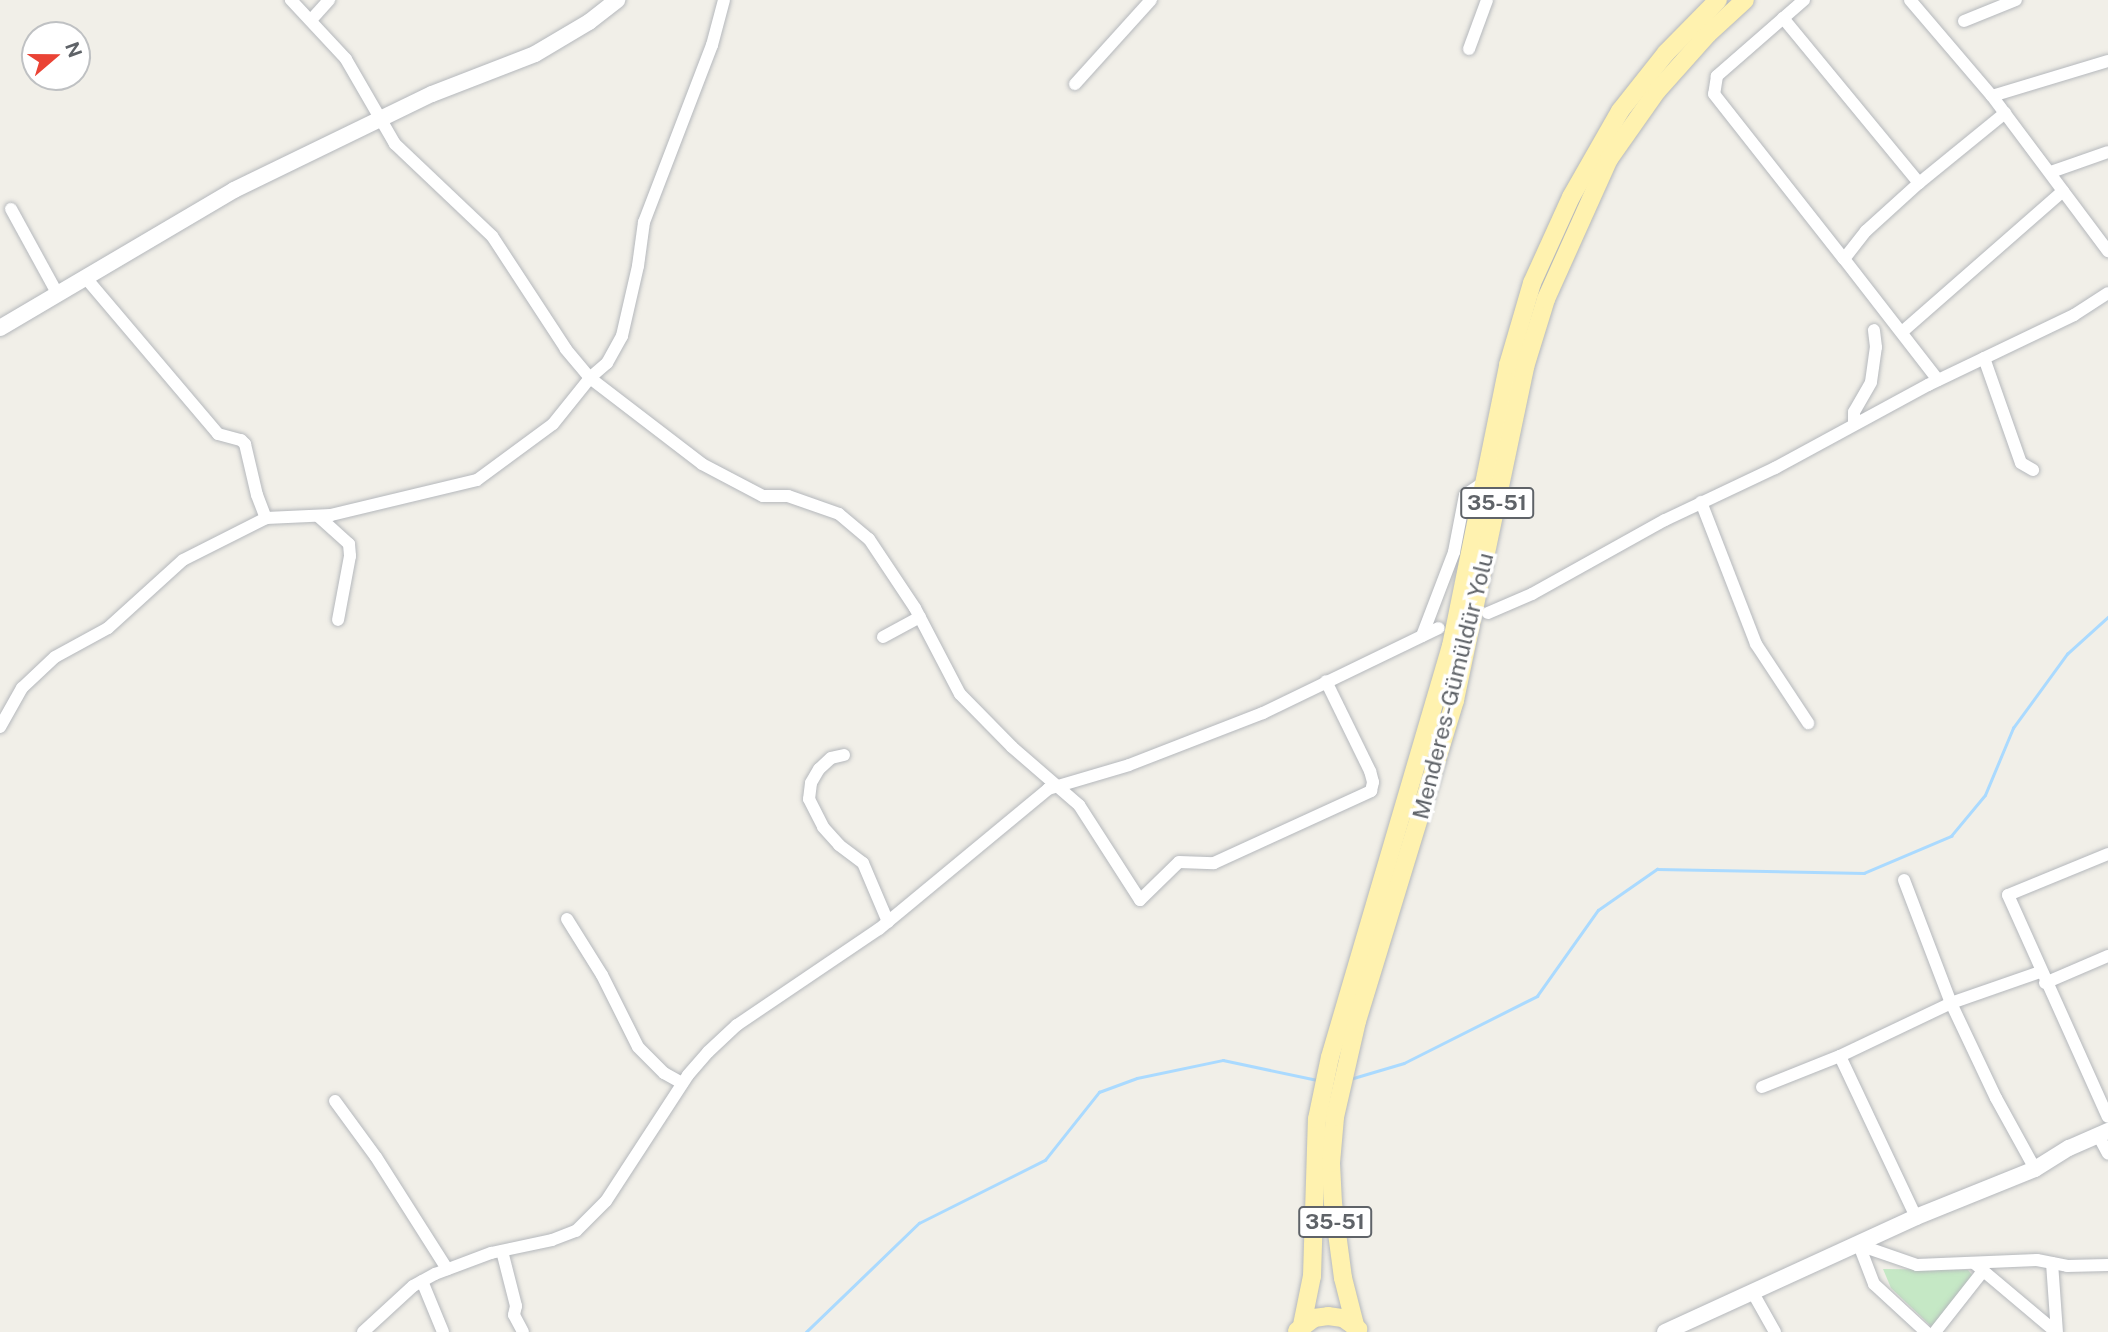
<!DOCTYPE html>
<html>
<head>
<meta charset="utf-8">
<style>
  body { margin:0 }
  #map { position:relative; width:2108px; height:1332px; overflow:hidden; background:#f1efe8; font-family:"Public Sans",sans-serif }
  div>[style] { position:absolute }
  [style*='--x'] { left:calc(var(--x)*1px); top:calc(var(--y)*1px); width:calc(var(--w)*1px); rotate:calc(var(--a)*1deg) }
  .green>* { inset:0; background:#c5e8c5 }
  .stream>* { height:2.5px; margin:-1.25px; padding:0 1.25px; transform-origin:1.25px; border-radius:1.25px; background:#aadaff }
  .roads { filter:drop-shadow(0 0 2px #b5b8bc) drop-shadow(0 0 2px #b5b8bc) }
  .street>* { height:12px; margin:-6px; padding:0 6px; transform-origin:6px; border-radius:6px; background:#fff }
  .secondary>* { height:16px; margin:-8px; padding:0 8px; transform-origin:8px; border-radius:8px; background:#fff }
  .primary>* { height:18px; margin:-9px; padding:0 9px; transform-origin:9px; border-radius:9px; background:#fff2af }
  span { translate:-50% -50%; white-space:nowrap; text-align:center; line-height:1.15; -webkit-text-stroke:7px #fff; paint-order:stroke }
  .shield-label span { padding:2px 5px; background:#fff; border:2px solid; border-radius:5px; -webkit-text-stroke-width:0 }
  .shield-label { font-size:21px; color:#5f6368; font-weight:700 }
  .street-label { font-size:23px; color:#5f6368 }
  .north { position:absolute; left:21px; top:21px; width:70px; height:70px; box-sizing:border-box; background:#fff; border:2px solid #bfc1c3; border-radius:50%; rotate:70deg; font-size:19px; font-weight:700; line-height:28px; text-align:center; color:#5f6368 }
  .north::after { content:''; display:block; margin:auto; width:24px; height:32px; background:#ea4335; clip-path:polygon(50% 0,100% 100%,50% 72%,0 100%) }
</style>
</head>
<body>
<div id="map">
  <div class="green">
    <i style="clip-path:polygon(1883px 1269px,1968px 1270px,1972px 1275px,1932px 1327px,1891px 1288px)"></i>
  </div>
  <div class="stream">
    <i style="--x:1350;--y:1079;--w:56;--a:-16.5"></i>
    <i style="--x:1404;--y:1063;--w:149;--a:-26.7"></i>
    <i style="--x:1537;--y:996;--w:105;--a:-54.7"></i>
    <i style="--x:1598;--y:910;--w:72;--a:-34.8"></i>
    <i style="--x:1657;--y:869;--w:207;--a:1.1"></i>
    <i style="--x:1864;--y:873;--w:95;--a:-23"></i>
    <i style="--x:1951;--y:836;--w:53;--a:-50.3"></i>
    <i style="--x:1985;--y:795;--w:73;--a:-67.3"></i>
    <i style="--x:2013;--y:728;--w:92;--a:-53.9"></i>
    <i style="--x:2067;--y:654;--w:55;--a:-42.1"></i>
    <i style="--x:806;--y:1332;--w:157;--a:-44"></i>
    <i style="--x:919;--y:1223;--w:141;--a:-26.6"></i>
    <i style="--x:1045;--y:1160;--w:87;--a:-51.5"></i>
    <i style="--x:1099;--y:1092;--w:40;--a:-20.2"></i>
    <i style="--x:1137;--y:1078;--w:88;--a:-11.8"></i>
    <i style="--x:1223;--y:1060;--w:96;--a:12"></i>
  </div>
  <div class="roads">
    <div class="street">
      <i style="--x:724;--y:0;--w:47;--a:104.9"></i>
      <i style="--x:712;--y:45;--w:190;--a:111"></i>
      <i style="--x:644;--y:222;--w:44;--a:97.8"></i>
      <i style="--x:638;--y:266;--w:72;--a:102.9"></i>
      <i style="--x:622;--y:336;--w:31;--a:119"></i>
      <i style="--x:607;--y:363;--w:23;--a:139"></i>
      <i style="--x:590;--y:378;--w:141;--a:37.5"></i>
      <i style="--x:702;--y:464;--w:69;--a:27.7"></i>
      <i style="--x:763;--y:496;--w:25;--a:0"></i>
      <i style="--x:788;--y:496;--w:54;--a:19.4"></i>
      <i style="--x:839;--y:514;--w:39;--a:40"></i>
      <i style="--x:869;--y:539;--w:83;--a:56.3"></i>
      <i style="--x:915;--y:608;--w:97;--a:62.4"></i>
      <i style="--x:960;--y:694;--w:74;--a:45.5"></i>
      <i style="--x:1012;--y:747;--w:89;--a:40.9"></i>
      <i style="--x:1079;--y:805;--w:113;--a:57.3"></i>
      <i style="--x:1140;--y:900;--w:54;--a:-44.3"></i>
      <i style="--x:1179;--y:862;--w:35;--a:2"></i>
      <i style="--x:1214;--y:863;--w:173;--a:-24.6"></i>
      <i style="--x:1371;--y:791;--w:9;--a:-77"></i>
      <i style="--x:1373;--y:782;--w:11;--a:-105"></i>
      <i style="--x:1370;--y:771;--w:100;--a:-116.1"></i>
      <i style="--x:1804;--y:0;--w:116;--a:138.9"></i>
      <i style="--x:1717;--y:76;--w:18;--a:99"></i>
      <i style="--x:1714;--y:94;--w:210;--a:51.8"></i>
      <i style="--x:1910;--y:0;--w:126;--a:49.5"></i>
      <i style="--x:1992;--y:96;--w:194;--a:53.2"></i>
      <i style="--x:1783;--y:18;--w:214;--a:50.5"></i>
      <i style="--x:311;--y:20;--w:27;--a:-48"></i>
      <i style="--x:1964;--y:21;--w:56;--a:-22"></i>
      <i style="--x:1469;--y:49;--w:52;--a:-69.8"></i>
      <i style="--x:1075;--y:84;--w:113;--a:-47.9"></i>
      <i style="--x:1992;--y:96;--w:121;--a:-16.8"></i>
      <i style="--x:2051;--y:172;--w:60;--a:-19.3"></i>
      <i style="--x:11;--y:209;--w:96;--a:61.3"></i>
      <i style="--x:85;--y:277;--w:206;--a:49.7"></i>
      <i style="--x:218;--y:434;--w:24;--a:15"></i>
      <i style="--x:241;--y:440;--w:6;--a:45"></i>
      <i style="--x:245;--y:444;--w:52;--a:76.8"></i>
      <i style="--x:257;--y:495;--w:25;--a:69"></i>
      <i style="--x:1902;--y:332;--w:214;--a:-41.2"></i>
      <i style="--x:1984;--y:358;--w:111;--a:70.6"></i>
      <i style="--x:2021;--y:463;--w:14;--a:30"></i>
      <i style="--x:1938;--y:380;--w:153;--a:-127.8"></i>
      <i style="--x:1844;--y:259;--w:36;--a:-52"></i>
      <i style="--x:1866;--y:231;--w:72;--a:-42.2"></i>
      <i style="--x:1919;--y:183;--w:111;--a:-39.1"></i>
      <i style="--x:1854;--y:424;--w:12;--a:-90"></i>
      <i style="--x:1854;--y:412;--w:34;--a:-60"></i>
      <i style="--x:1871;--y:382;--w:35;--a:-82"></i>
      <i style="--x:1876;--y:347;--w:17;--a:-97"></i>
      <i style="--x:1701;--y:502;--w:152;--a:68.8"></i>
      <i style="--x:1756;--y:644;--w:95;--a:56.6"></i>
      <i style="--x:318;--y:516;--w:42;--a:42.1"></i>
      <i style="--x:349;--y:544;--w:12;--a:85"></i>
      <i style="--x:350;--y:556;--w:65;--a:100.6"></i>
      <i style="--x:1488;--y:613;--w:48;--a:-23.4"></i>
      <i style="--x:1532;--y:594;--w:152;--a:-29.1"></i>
      <i style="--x:1665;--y:520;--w:122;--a:-25.3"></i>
      <i style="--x:1775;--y:468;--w:174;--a:-28.5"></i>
      <i style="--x:1928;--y:385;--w:162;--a:-25.6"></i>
      <i style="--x:2074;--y:315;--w:40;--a:-32.9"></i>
      <i style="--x:1422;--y:636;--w:90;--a:-69.1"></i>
      <i style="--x:1454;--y:552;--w:58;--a:-79.1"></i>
      <i style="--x:1465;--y:495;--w:23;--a:-34"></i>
      <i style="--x:883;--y:637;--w:42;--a:-28.4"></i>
      <i style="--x:0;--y:727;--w:45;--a:-60.6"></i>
      <i style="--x:22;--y:688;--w:45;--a:-43.2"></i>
      <i style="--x:55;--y:657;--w:60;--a:-28.7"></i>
      <i style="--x:108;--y:628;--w:101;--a:-42.2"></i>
      <i style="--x:183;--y:560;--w:93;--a:-26.8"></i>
      <i style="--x:266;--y:518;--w:65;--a:-2.6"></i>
      <i style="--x:331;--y:515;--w:150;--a:-13.5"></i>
      <i style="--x:477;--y:480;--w:94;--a:-36.4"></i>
      <i style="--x:553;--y:424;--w:59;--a:-51.2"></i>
      <i style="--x:590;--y:378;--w:38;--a:-130"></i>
      <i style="--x:566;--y:349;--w:135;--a:-123.2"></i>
      <i style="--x:492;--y:236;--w:134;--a:-136.5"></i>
      <i style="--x:395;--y:144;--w:98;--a:-120"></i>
      <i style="--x:346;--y:59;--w:81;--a:-133"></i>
      <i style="--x:844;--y:755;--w:13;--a:167"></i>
      <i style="--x:831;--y:758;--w:16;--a:137"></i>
      <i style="--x:819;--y:769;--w:16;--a:120"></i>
      <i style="--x:811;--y:783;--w:16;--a:97"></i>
      <i style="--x:809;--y:799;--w:31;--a:63"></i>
      <i style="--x:823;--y:827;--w:24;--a:48"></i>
      <i style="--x:839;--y:845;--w:30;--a:37"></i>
      <i style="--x:863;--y:863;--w:64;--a:67"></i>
      <i style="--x:2108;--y:854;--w:108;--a:157.7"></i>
      <i style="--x:2008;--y:895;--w:243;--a:65.8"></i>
      <i style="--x:1904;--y:880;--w:132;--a:69.1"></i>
      <i style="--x:1951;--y:1003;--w:105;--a:64.7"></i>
      <i style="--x:1996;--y:1098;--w:81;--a:61.2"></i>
      <i style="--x:567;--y:919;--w:66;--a:58"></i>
      <i style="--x:602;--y:975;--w:80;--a:63.4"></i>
      <i style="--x:638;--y:1047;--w:37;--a:45"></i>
      <i style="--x:664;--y:1073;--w:21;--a:29"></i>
      <i style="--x:2045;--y:983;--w:69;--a:-23.2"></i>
      <i style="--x:1762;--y:1087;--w:84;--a:-21.7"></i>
      <i style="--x:335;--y:1101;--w:69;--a:53.8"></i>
      <i style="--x:376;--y:1157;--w:133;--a:57.6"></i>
      <i style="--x:2098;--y:1135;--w:21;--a:62"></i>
      <i style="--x:1916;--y:1217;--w:178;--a:-115.3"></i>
      <i style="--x:1840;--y:1056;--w:123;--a:-25.5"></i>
      <i style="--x:1951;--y:1003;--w:94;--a:-19.2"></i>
      <i style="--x:1859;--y:1245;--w:61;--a:19"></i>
      <i style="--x:1917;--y:1265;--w:120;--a:-2.4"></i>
      <i style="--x:2037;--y:1260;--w:31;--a:11"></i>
      <i style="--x:2067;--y:1266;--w:41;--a:-1.4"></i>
      <i style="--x:1859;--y:1245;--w:42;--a:69"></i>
      <i style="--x:1874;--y:1284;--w:71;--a:42.7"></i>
      <i style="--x:502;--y:1251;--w:57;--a:75.7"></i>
      <i style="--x:516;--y:1306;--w:9;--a:103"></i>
      <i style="--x:514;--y:1315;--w:19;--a:62"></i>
      <i style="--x:1974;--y:1263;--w:107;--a:40.1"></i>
      <i style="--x:2052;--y:1263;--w:69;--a:85.9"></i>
      <i style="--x:422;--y:1281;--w:55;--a:67.6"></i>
      <i style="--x:1753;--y:1293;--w:45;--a:60.6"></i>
      <i style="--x:363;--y:1332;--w:68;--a:-42.6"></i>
      <i style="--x:413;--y:1286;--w:25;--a:-29"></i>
      <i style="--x:435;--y:1274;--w:60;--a:-20.6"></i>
      <i style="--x:491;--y:1253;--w:62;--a:-12"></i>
      <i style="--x:552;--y:1240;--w:26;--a:-21"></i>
      <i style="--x:576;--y:1231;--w:42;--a:-45"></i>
      <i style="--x:606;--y:1201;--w:150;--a:-56.9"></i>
      <i style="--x:688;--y:1075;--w:30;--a:-49"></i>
      <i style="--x:708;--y:1052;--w:40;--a:-43"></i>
      <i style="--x:737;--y:1025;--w:171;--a:-34.1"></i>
      <i style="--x:879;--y:929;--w:219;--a:-39.6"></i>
      <i style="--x:1048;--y:789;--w:84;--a:-16.5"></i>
      <i style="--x:1129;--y:765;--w:144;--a:-21.2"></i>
      <i style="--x:1263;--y:713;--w:195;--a:-25.8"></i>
      <i style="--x:1935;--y:1332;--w:78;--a:-51.8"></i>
    </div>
    <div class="secondary">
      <i style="--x:0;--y:328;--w:272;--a:-30.5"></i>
      <i style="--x:234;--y:190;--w:220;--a:-25.9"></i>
      <i style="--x:432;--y:94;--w:110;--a:-21.2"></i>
      <i style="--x:535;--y:54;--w:63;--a:-30.7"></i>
      <i style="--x:589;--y:22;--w:36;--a:-38"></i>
      <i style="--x:1665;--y:1332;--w:276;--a:-24.6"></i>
      <i style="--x:1916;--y:1217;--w:128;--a:-22"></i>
      <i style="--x:2035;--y:1169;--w:40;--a:-32"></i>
      <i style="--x:2069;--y:1148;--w:43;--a:-23.6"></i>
    </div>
    <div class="primary">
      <i style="--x:1302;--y:1325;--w:50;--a:-78.5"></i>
      <i style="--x:1312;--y:1276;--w:157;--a:-88.2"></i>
      <i style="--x:1317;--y:1119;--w:63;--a:-78.2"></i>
      <i style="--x:1330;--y:1057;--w:428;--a:-73.6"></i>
      <i style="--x:1451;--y:646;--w:287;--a:-78.5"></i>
      <i style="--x:1508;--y:365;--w:85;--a:-73.7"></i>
      <i style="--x:1532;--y:283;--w:94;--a:-65.6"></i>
      <i style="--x:1571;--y:197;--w:99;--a:-60.3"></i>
      <i style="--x:1620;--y:111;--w:74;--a:-51.6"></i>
      <i style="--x:1666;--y:53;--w:74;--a:-45.5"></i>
      <i style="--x:1355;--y:1325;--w:49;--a:-104.3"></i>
      <i style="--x:1343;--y:1278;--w:76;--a:-97.6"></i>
      <i style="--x:1333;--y:1203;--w:40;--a:-92.9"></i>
      <i style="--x:1331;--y:1163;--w:46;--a:-85"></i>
      <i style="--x:1335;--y:1117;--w:98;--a:-77.1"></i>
      <i style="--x:1357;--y:1021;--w:336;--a:-73"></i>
      <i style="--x:1455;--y:700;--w:340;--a:-78.1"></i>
      <i style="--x:1525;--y:367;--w:71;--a:-72.8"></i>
      <i style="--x:1546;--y:299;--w:154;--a:-65.8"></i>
      <i style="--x:1609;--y:159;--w:83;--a:-54.8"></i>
      <i style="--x:1657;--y:91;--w:76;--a:-48.2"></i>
      <i style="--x:1708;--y:34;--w:50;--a:-42.6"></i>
      <i style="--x:1297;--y:1331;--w:21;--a:-37"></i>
      <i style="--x:1314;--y:1318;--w:14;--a:-8"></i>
      <i style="--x:1328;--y:1316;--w:15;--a:8"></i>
      <i style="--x:1343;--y:1318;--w:19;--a:36"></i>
    </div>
  </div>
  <div class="shield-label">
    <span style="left:1497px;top:503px">35-51</span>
    <span style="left:1335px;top:1222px">35-51</span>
  </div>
  <div class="street-label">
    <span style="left:1453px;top:686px;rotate:-76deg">Menderes-Gümüldür Yolu</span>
  </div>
  <div class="north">N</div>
</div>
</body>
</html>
